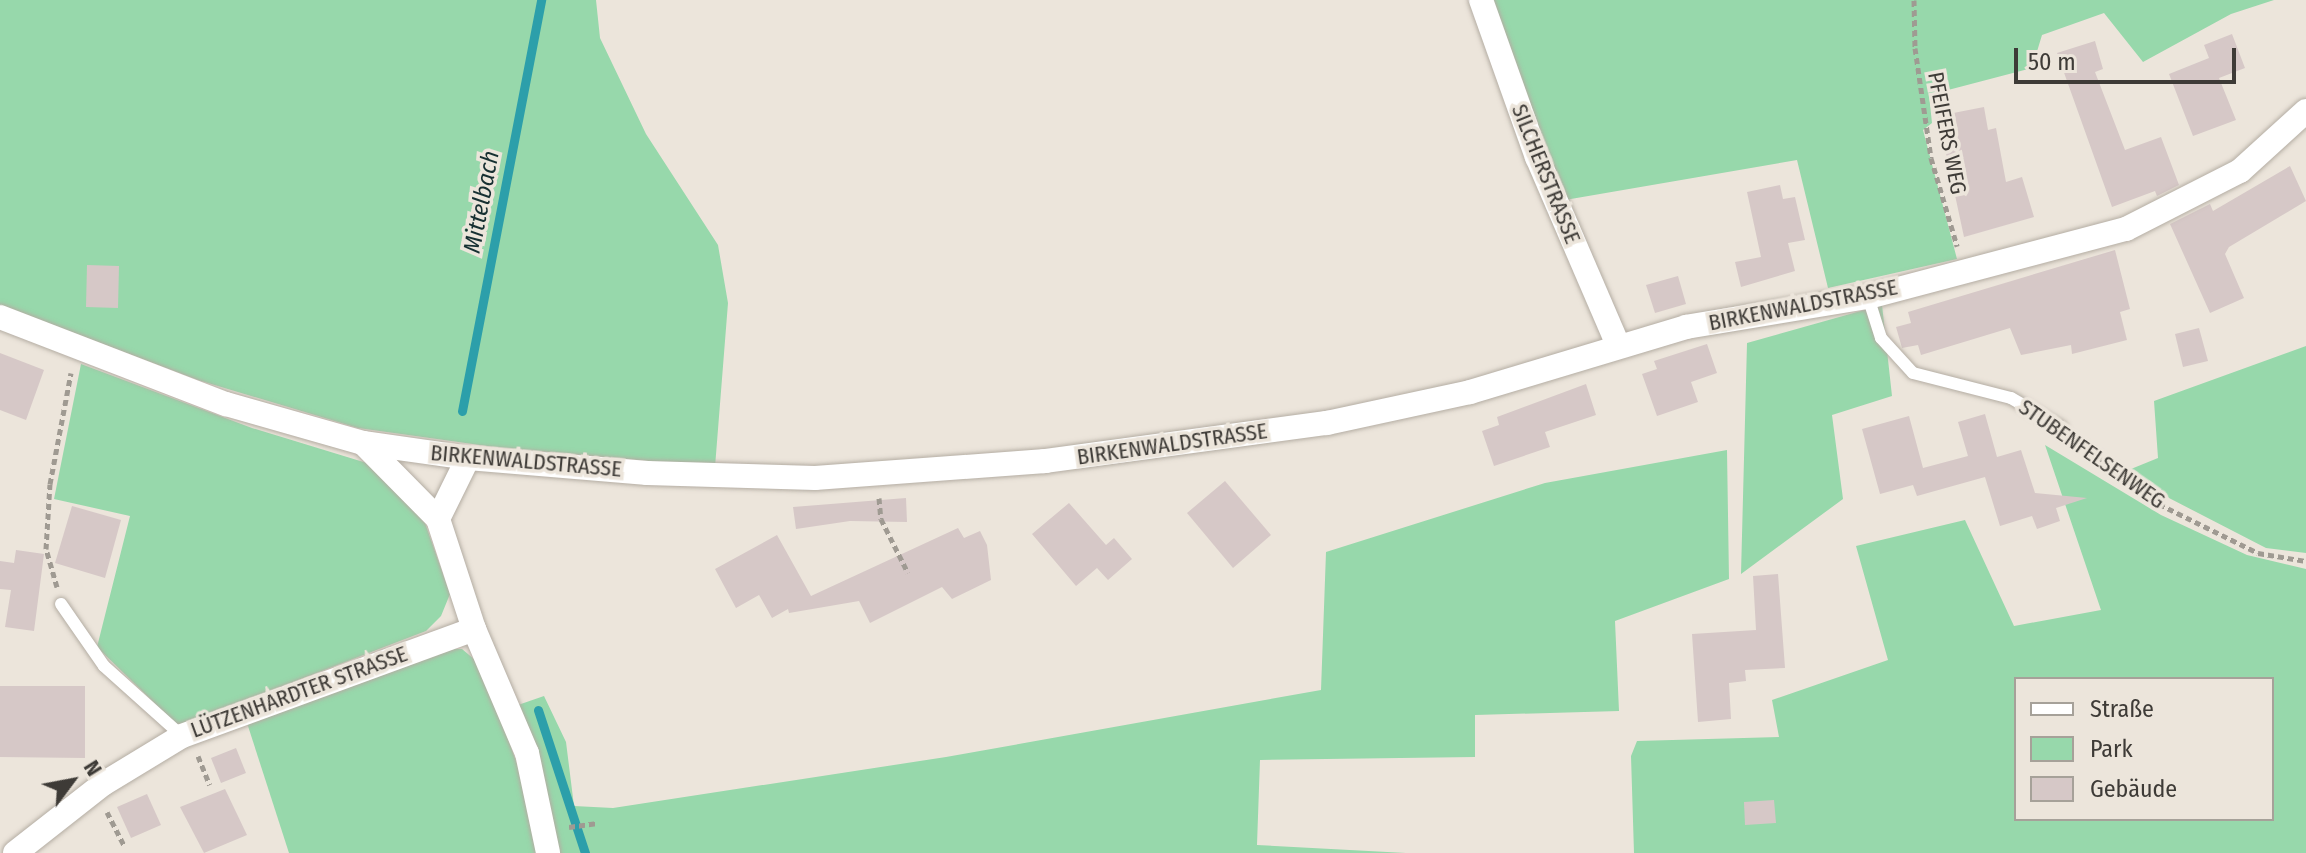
<!DOCTYPE html>
<html>
<head>
<meta charset="utf-8">
<style>
  body { margin:0 }
  #map { position:relative; width:2306px; height:853px; overflow:hidden; background:#ece5db; font-family:"Fira Sans Condensed",sans-serif }
  div>[style] { position:absolute }
  [style*='--x'] { left:calc(var(--x)*1px); top:calc(var(--y)*1px); width:calc(var(--w)*1px); rotate:calc(var(--a)*1deg) }
  .green>* { inset:0; background:#97d8ab }
  .stream>* { height:9px; margin:-4.5px; padding:0 4.5px; transform-origin:4.5px; border-radius:4.5px; background:#2c9faa }
  .building>* { inset:0; background:#d6c8c7 }
  .path>* { height:5px; margin-top:-2.5px; transform-origin:0; background:repeating-linear-gradient(90deg,#9f9a92 0 6px,transparent 0 10px) }
  .roads { filter:drop-shadow(0 0 2px #b4ada3) drop-shadow(0 0 2px #b4ada3) }
  .lane>* { height:12px; margin:-6px; padding:0 6px; transform-origin:6px; border-radius:6px; background:#fff }
  .street>* { height:24px; margin:-12px; padding:0 12px; transform-origin:12px; border-radius:12px; background:#fff }
  span { translate:-50% -50%; white-space:nowrap; text-align:center; line-height:1.15; -webkit-text-stroke:7px #ece5db; paint-order:stroke }
  .street-label { font-size:22px; color:#3e3b37 }
  .water-label { font-size:24px; color:#162f31; font-style:italic }
  .legend { position:absolute; left:2014px; top:677px; width:260px; height:144px; box-sizing:border-box; background:#ece5db; border:2px solid #a6a199; margin:0; padding:10px 14px; list-style:none; font-size:24px; color:#3e3b37 }
  .legend li { display:flex; align-items:center; gap:16px; height:40px }
  .legend b { width:40px; border:2px solid #a6a199 }
  .north { position:absolute; left:32px; top:741px; width:80px; height:80px; -webkit-text-stroke:6px #ece5db; paint-order:stroke; rotate:58deg; font-size:22px; font-weight:700; line-height:32px; text-align:center; color:#3e3b37 }
  .north::after { content:''; display:block; margin:auto; width:28px; height:36px; background:#3e3b37; clip-path:polygon(50% 0,100% 100%,50% 72%,0 100%) }
  .scale { position:absolute; left:2014px; top:48px; width:222px; height:36px; box-sizing:border-box; border:4px solid #3e3b37; border-top:0; padding-left:10px; font-size:24px; line-height:28px; white-space:nowrap; color:#3e3b37; -webkit-text-stroke:6px #ece5db; paint-order:stroke }
</style>
</head>
<body>
<div id="map">
  <div class="green">
    <i style="clip-path:polygon(0 0,596px 0,600px 38px,646px 134px,718px 245px,728px 303px,715px 467px,494px 447px,358px 428px,198px 380px,0 305px)"></i>
    <i style="clip-path:polygon(1490px 0,2274px 0,2231px 14px,2143px 62px,2104px 13px,2042px 35px,2032px 68px,1929px 95px,1932px 123px,1923px 130px,1957px 259px,1828px 288px,1797px 160px,1565px 200px)"></i>
    <i style="clip-path:polygon(1882px 305px,1892px 396px,1832px 415px,1843px 499px,1741px 574px,1747px 343px)"></i>
    <i style="clip-path:polygon(2306px 346px,2306px 553px,2266px 548px,2169px 498px,2131px 469px,2158px 458px,2154px 401px)"></i>
    <i style="clip-path:polygon(81px 364px,252px 428px,370px 464px,425px 523px,450px 594px,441px 616px,426px 631px,178px 726px,97px 647px,130px 516px,54px 499px)"></i>
    <i style="clip-path:polygon(evenodd,2045px 445px,2161px 515px,2247px 555px,2306px 569px,2306px 853px,1634px 853px,1631px 756px,1637px 741px,1779px 737px,1772px 700px,1888px 660px,1856px 546px,1965px 520px,2014px 626px,2101px 610px,2045px 445px,2016px 679px,2272px 679px,2272px 819px,2016px 819px,2016px 679px)"></i>
    <i style="clip-path:polygon(1727px 450px,1729px 579px,1615px 621px,1619px 711px,1475px 715px,1475px 757px,1260px 760px,1257px 845px,1406px 853px,557px 853px,518px 705px,544px 696px,566px 742px,574px 806px,613px 808px,946px 757px,1321px 690px,1326px 552px,1545px 483px)"></i>
    <i style="clip-path:polygon(439px 649px,462px 649px,481px 665px,520px 772px,537px 853px,289px 853px,247px 723px)"></i>
  </div>
  <div class="stream">
    <i style="--x:462;--y:411;--w:419;--a:-79.1"></i>
    <i style="--x:538;--y:710;--w:151;--a:71.8"></i>
  </div>
  <div class="building">
    <i style="clip-path:polygon(2232px 34px,2245px 68px,2219px 78px,2236px 120px,2193px 136px,2169px 74px,2209px 58px,2204px 45px)"></i>
    <i style="clip-path:polygon(2095px 41px,2103px 69px,2095px 72px,2125px 150px,2161px 137px,2179px 185px,2157px 196px,2155px 191px,2112px 207px,2057px 53px)"></i>
    <i style="clip-path:polygon(1984px 107px,1988px 130px,1996px 128px,2006px 182px,2022px 177px,2034px 217px,1964px 237px,1938px 116px)"></i>
    <i style="clip-path:polygon(2290px 166px,2306px 201px,2229px 247px,2225px 254px,2244px 298px,2210px 313px,2170px 224px,2210px 204px,2213px 211px)"></i>
    <i style="clip-path:polygon(1780px 185px,1783px 199px,1795px 197px,1805px 240px,1788px 243px,1795px 271px,1741px 287px,1735px 262px,1761px 257px,1747px 192px)"></i>
    <i style="clip-path:polygon(2115px 250px,2130px 309px,2120px 312px,2127px 340px,2072px 354px,2071px 345px,2021px 355px,2010px 328px,1921px 355px,1918px 345px,1902px 348px,1896px 327px,1911px 323px,1908px 312px)"></i>
    <i style="clip-path:polygon(87px 265px,119px 266px,118px 308px,86px 307px)"></i>
    <i style="clip-path:polygon(1678px 276px,1686px 304px,1655px 313px,1646px 285px)"></i>
    <i style="clip-path:polygon(2199px 328px,2208px 361px,2183px 367px,2175px 334px)"></i>
    <i style="clip-path:polygon(1707px 344px,1717px 373px,1691px 382px,1698px 402px,1657px 416px,1642px 374px,1657px 369px,1654px 361px)"></i>
    <i style="clip-path:polygon(0 353px,44px 370px,26px 420px,0 410px)"></i>
    <i style="clip-path:polygon(1586px 384px,1596px 415px,1545px 432px,1550px 447px,1494px 466px,1482px 431px,1499px 425px,1497px 417px)"></i>
    <i style="clip-path:polygon(1985px 414px,1997px 457px,2021px 450px,2035px 493px,2087px 498px,2056px 508px,2060px 521px,2037px 529px,2032px 516px,2000px 526px,1985px 477px,1917px 496px,1913px 485px,1880px 494px,1862px 429px,1909px 416px,1923px 468px,1968px 456px,1958px 422px)"></i>
    <i style="clip-path:polygon(1225px 481px,1271px 535px,1233px 568px,1187px 513px)"></i>
    <i style="clip-path:polygon(906px 498px,907px 522px,850px 521px,796px 529px,793px 507px)"></i>
    <i style="clip-path:polygon(1069px 503px,1106px 545px,1114px 538px,1132px 559px,1108px 580px,1097px 568px,1076px 586px,1032px 534px)"></i>
    <i style="clip-path:polygon(72px 506px,121px 520px,105px 578px,55px 563px)"></i>
    <i style="clip-path:polygon(958px 528px,964px 538px,980px 531px,987px 545px,991px 580px,952px 599px,942px 587px,870px 623px,859px 601px,789px 613px,788px 609px,772px 618px,759px 595px,736px 608px,715px 569px,777px 535px,811px 596px)"></i>
    <i style="clip-path:polygon(16px 550px,44px 554px,34px 631px,5px 627px,11px 590px,0 589px,0 561px,14px 563px)"></i>
    <i style="clip-path:polygon(1778px 574px,1785px 668px,1745px 670px,1746px 681px,1729px 683px,1731px 719px,1698px 722px,1692px 634px,1756px 630px,1753px 576px)"></i>
    <i style="clip-path:polygon(0 686px,85px 686px,85px 758px,0 757px)"></i>
    <i style="clip-path:polygon(236px 748px,246px 773px,221px 783px,211px 758px)"></i>
    <i style="clip-path:polygon(225px 789px,247px 835px,204px 853px,180px 807px)"></i>
    <i style="clip-path:polygon(147px 794px,161px 825px,131px 838px,117px 807px)"></i>
    <i style="clip-path:polygon(1774px 800px,1776px 823px,1745px 825px,1744px 802px)"></i>
  </div>
  <div class="path">
    <i style="--x:1914;--y:0;--w:48;--a:88.8"></i>
    <i style="--x:1915;--y:48;--w:111;--a:81.7"></i>
    <i style="--x:1931;--y:158;--w:92;--a:73.5"></i>
    <i style="--x:2074;--y:438;--w:108;--a:37.8"></i>
    <i style="--x:2159;--y:504;--w:110;--a:26.3"></i>
    <i style="--x:2258;--y:553;--w:49;--a:9.5"></i>
    <i style="--x:879;--y:498;--w:21;--a:85"></i>
    <i style="--x:881;--y:519;--w:60;--a:63.4"></i>
    <i style="--x:57;--y:587;--w:40;--a:-106"></i>
    <i style="--x:46;--y:549;--w:65;--a:-86.5"></i>
    <i style="--x:50;--y:484;--w:113;--a:-79.3"></i>
    <i style="--x:198;--y:756;--w:31;--a:68"></i>
    <i style="--x:107;--y:812;--w:37;--a:63"></i>
    <i style="--x:569;--y:827;--w:27;--a:-8"></i>
  </div>
  <div class="roads">
    <div class="lane">
      <i style="--x:1868;--y:297;--w:43;--a:72.4"></i>
      <i style="--x:1881;--y:338;--w:47;--a:47.6"></i>
      <i style="--x:1913;--y:373;--w:101;--a:14.3"></i>
      <i style="--x:2011;--y:398;--w:58;--a:30.1"></i>
      <i style="--x:61;--y:604;--w:75;--a:55.3"></i>
      <i style="--x:104;--y:666;--w:105;--a:41.9"></i>
    </div>
    <div class="street">
      <i style="--x:1481;--y:0;--w:167;--a:70.4"></i>
      <i style="--x:1537;--y:157;--w:205;--a:66.7"></i>
      <i style="--x:0;--y:317;--w:242;--a:21.1"></i>
      <i style="--x:226;--y:404;--w:142;--a:15.9"></i>
      <i style="--x:363;--y:443;--w:106;--a:8.1"></i>
      <i style="--x:468;--y:458;--w:180;--a:4.8"></i>
      <i style="--x:647;--y:473;--w:168;--a:1.7"></i>
      <i style="--x:815;--y:478;--w:231;--a:-4.2"></i>
      <i style="--x:1045;--y:461;--w:285;--a:-7.7"></i>
      <i style="--x:1327;--y:423;--w:146;--a:-12.2"></i>
      <i style="--x:1470;--y:392;--w:226;--a:-16.7"></i>
      <i style="--x:1686;--y:327;--w:184;--a:-9.4"></i>
      <i style="--x:1868;--y:297;--w:267;--a:-14.8"></i>
      <i style="--x:2126;--y:229;--w:128;--a:-27"></i>
      <i style="--x:2240;--y:171;--w:89;--a:-42.3"></i>
      <i style="--x:363;--y:443;--w:107;--a:45.4"></i>
      <i style="--x:438;--y:519;--w:116;--a:71.9"></i>
      <i style="--x:474;--y:629;--w:135;--a:66.9"></i>
      <i style="--x:527;--y:753;--w:102;--a:78.1"></i>
      <i style="--x:438;--y:519;--w:68;--a:-63.8"></i>
      <i style="--x:15;--y:853;--w:112;--a:-38.1"></i>
      <i style="--x:103;--y:784;--w:92;--a:-31.3"></i>
      <i style="--x:182;--y:736;--w:311;--a:-20.1"></i>
    </div>
  </div>
  <div class="street-label">
    <span style="left:1947px;top:133px;rotate:79deg">PFEIFERS WEG</span>
    <span style="left:1546px;top:174px;rotate:68deg">SILCHERSTRASSE</span>
    <span style="left:1803px;top:305px;rotate:-11deg">BIRKENWALDSTRASSE</span>
    <span style="left:1172px;top:444px;rotate:-8deg">BIRKENWALDSTRASSE</span>
    <span style="left:2092px;top:454px;rotate:35deg">STUBENFELSENWEG</span>
    <span style="left:526px;top:461px;rotate:5deg">BIRKENWALDSTRASSE</span>
    <span style="left:299px;top:692px;rotate:-20deg">LÜTZENHARDTER STRASSE</span>
  </div>
  <div class="water-label">
    <span style="left:482px;top:202px;rotate:-79deg">Mittelbach</span>
  </div>
  <ul class="legend">
  <li><b style="height:10px;background:#fff"></b>Straße</li>
  <li><b style="height:22px;background:#97d8ab"></b>Park</li>
  <li><b style="height:22px;background:#d6c8c7"></b>Gebäude</li>
  </ul>
  <div class="north">N</div>
  <div class="scale">50 m</div>
</div>
</body>
</html>
